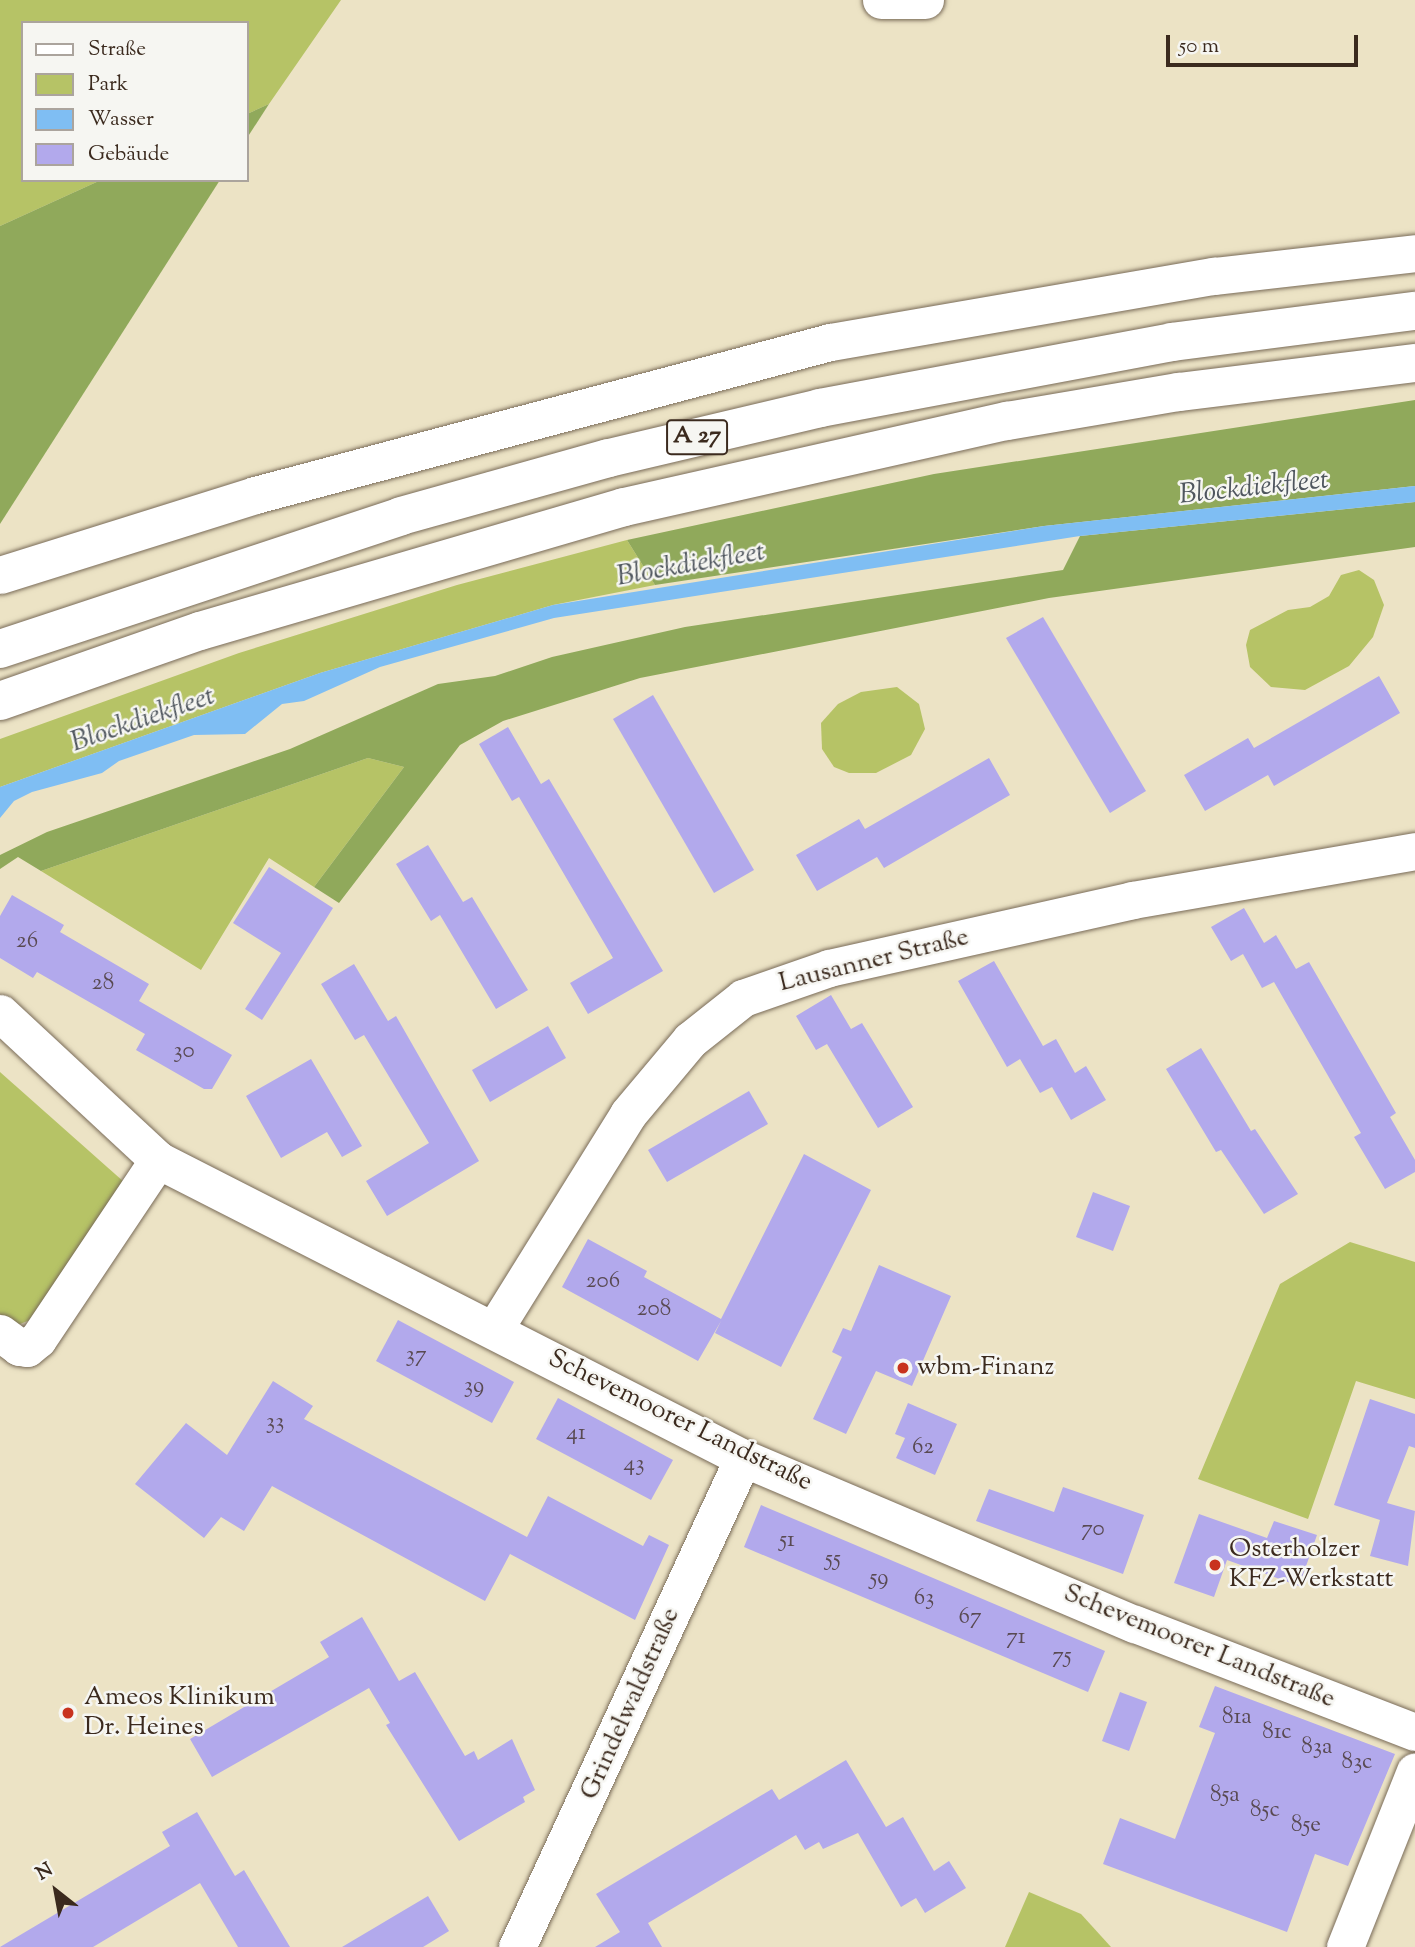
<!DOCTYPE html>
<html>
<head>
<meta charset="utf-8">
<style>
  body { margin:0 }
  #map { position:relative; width:1415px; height:1947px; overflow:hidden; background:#ece3c5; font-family:"Sorts Mill Goudy",serif }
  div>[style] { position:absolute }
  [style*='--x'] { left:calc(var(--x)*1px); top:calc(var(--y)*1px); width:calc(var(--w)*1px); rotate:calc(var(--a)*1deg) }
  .green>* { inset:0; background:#b6c366 }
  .forest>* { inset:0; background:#90a95b }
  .water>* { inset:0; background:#7fbef3 }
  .building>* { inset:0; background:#b2a9ec }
  .roads { filter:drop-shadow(0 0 2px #796b58) drop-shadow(0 0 2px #796b58) }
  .minor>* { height:37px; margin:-18.5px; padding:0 18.5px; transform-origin:18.5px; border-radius:18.5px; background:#fff }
  .highway>* { height:38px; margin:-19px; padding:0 19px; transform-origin:19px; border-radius:19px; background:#fff }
  .dots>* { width:19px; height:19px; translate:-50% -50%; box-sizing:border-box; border:4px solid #f6f6f2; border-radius:50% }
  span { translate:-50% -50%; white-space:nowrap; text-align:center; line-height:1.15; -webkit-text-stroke:5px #f6f6f2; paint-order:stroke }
  .number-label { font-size:23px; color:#594a52 }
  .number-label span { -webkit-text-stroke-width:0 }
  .shield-label span { padding:2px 5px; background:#f6f6f2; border:2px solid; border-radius:5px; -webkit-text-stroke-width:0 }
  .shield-label { font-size:24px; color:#3b2a1e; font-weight:700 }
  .street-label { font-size:26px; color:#3b2a1e }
  .poi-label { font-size:26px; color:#3b2a1e }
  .left { translate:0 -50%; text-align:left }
  .water-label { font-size:28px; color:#4f565e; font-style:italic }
  .legend { position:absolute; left:21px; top:21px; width:228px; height:161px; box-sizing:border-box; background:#f6f6f2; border:2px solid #aba49d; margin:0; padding:9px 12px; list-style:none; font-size:21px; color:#3b2a1e }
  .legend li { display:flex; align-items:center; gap:14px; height:35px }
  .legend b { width:35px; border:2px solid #aba49d }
  .north { position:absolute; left:21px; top:1856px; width:70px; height:70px; -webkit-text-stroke:5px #f6f6f2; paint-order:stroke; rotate:329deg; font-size:19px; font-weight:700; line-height:28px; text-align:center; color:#3b2a1e }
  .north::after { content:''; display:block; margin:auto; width:24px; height:32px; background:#3b2a1e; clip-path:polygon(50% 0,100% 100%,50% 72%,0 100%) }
  .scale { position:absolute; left:1166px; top:35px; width:192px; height:32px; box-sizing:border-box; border:4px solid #3b2a1e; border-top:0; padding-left:9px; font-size:21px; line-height:24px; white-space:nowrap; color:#3b2a1e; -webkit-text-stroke:5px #f6f6f2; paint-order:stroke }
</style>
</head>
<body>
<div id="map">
  <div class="green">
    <i style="clip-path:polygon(0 0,341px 0,269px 104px,247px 114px,247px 23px,23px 23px,23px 180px,101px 180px,0 226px)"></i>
    <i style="clip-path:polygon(627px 540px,655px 585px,553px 605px,320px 673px,0 787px,0 739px,239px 653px,457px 585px)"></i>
    <i style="clip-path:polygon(1359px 570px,1374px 580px,1384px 605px,1373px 637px,1349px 666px,1305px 690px,1271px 687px,1250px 667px,1246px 645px,1250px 630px,1288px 610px,1310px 607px,1329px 596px,1341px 575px)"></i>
    <i style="clip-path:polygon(897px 687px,919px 704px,925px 729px,911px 755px,876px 773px,849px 773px,834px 767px,822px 749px,821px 723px,838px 704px,861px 692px)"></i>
    <i style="clip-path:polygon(368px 758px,404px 767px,314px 887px,269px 858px,201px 970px,41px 871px)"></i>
    <i style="clip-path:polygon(0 1072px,124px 1182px,35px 1318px,15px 1326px,0 1314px)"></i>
    <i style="clip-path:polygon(1350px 1242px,1415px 1262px,1415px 1399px,1356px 1381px,1308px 1519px,1198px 1479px,1280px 1284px)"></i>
    <i style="clip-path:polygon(1029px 1892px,1081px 1914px,1111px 1947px,1005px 1947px)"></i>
  </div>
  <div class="forest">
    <i style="clip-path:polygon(269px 104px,247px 138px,247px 114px)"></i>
    <i style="clip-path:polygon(101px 180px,220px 180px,0 524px,0 226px)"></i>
    <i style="clip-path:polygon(1415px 400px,1415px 486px,1044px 526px,655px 585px,627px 540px,934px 474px)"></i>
    <i style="clip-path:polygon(1415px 502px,1415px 547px,1049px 598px,640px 678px,503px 721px,460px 745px,339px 903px,314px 887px,404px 767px,368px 758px,41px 871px,18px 857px,0 869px,0 855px,47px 832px,290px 749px,438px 684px,495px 676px,552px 657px,685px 627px,1063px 570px,1080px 536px)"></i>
  </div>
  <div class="water">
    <i style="clip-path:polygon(1415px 486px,1415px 502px,1080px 536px,554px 618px,380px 667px,304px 701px,282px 704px,245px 734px,194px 735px,119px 761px,102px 773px,32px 792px,14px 801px,0 818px,0 787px,320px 673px,553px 605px,1044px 526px)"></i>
  </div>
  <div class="building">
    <i style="clip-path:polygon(1043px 617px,1146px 791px,1110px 813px,1006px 638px)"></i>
    <i style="clip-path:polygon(1379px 676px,1400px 713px,1274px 786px,1268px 775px,1205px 811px,1184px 775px,1248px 738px,1254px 748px)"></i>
    <i style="clip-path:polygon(653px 695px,754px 870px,714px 893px,613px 719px)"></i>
    <i style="clip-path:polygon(508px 727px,541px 784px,549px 779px,663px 971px,588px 1014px,570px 983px,613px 958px,519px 797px,512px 801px,479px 744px)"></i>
    <i style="clip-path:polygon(989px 758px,1010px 795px,884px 868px,877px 857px,817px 891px,796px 855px,859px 819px,865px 829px)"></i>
    <i style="clip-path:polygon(428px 845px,463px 902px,472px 897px,528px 990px,496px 1009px,440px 915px,431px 921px,396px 864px)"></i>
    <i style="clip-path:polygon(269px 867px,333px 908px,262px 1020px,245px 1009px,281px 953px,233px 923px)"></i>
    <i style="clip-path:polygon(12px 895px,64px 925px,60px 932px,149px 984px,139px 1001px,232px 1055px,212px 1089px,204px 1089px,136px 1050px,145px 1034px,37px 972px,33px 978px,0 958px,0 916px)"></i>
    <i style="clip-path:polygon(1244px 908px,1264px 943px,1276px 935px,1296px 969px,1309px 962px,1396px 1113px,1390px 1117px,1415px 1160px,1415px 1172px,1385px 1189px,1354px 1137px,1361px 1133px,1274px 982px,1262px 988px,1243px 954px,1231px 961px,1211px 927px)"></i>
    <i style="clip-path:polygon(994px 961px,1043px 1046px,1056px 1039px,1075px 1073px,1086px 1066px,1106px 1100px,1071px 1120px,1052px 1087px,1040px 1093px,1020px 1059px,1007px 1067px,958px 981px)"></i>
    <i style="clip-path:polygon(354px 964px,388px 1021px,396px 1016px,479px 1161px,387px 1216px,366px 1181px,429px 1143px,364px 1035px,355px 1040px,321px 984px)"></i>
    <i style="clip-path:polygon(831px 995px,851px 1029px,862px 1023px,913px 1107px,878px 1128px,827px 1044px,816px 1050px,796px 1016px)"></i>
    <i style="clip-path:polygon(548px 1026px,566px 1058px,490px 1102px,472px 1070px)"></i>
    <i style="clip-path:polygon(1201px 1048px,1251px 1131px,1255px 1129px,1298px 1194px,1264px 1214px,1221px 1150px,1216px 1152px,1166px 1069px)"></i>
    <i style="clip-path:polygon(311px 1059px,362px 1146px,342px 1157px,327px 1132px,281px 1158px,246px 1096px)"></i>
    <i style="clip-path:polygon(749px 1091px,768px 1124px,667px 1182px,648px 1150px)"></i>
    <i style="clip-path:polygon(804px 1154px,871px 1190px,781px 1367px,715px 1333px,721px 1321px,698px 1361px,562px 1287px,588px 1239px,647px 1271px,644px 1277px,721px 1319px)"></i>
    <i style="clip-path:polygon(1093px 1192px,1130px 1206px,1113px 1251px,1076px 1237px)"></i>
    <i style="clip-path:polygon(879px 1265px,951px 1296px,912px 1386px,876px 1371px,846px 1434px,813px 1419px,842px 1357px,832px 1352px,843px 1328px,851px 1331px)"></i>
    <i style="clip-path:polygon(398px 1320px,514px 1382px,492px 1423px,376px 1361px)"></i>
    <i style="clip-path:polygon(273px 1381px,313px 1406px,304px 1419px,527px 1537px,548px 1496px,643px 1546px,649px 1535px,669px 1545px,635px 1620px,510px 1554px,485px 1601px,272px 1486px,244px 1531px,221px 1517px,204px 1538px,135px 1484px,186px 1423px,227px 1455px)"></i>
    <i style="clip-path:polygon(558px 1398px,673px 1460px,651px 1500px,536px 1439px)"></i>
    <i style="clip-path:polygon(1370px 1399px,1415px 1414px,1415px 1448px,1409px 1446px,1387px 1503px,1415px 1511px,1408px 1566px,1370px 1556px,1380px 1520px,1334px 1505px)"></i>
    <i style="clip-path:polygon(908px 1403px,957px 1424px,935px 1475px,896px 1458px,905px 1438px,895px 1434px)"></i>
    <i style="clip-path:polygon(1063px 1487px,1144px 1515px,1123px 1574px,976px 1521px,989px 1489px,1054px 1512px)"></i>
    <i style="clip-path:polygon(761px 1505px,1105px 1651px,1088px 1692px,744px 1547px)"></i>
    <i style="clip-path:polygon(1199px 1514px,1267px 1538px,1274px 1521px,1317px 1535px,1299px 1586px,1227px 1560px,1214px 1597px,1174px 1583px)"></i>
    <i style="clip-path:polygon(362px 1617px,399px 1681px,415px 1672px,465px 1756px,474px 1751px,478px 1760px,512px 1739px,535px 1790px,523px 1797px,525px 1802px,459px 1841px,386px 1725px,390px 1723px,369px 1688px,212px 1777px,190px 1739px,329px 1657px,320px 1642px)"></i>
    <i style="clip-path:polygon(1215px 1686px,1395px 1754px,1348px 1866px,1315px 1854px,1287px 1932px,1103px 1864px,1120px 1818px,1175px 1839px,1215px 1733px,1199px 1727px)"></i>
    <i style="clip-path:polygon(1120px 1692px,1147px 1702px,1129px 1751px,1102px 1741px)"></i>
    <i style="clip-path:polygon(846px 1760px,886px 1827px,903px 1817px,934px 1871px,949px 1861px,966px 1888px,925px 1913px,916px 1898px,901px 1907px,858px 1833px,823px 1849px,819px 1842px,805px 1850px,796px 1835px,648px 1923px,662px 1947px,595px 1947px,620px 1932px,596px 1894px,772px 1789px,779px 1800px)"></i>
    <i style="clip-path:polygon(197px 1812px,235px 1876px,244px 1870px,290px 1947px,238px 1947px,200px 1883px,93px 1947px,0 1947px,170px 1846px,162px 1832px)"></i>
    <i style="clip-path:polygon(428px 1896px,449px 1931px,423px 1947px,342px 1947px)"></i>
  </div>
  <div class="roads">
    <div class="minor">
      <i style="--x:881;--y:0;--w:44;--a:0"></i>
      <i style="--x:0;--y:575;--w:267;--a:-17.4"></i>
      <i style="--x:255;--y:495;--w:595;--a:-14.9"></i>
      <i style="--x:830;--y:342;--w:390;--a:-9.8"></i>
      <i style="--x:1214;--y:276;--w:202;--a:-6.5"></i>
      <i style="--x:0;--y:1013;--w:216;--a:42.9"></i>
      <i style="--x:158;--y:1160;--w:657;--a:26.99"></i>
      <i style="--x:743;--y:1458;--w:426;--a:23"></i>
      <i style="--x:1135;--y:1624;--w:300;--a:21.1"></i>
      <i style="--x:495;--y:1328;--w:252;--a:-58.1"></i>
      <i style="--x:628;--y:1114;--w:97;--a:-50"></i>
      <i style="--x:690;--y:1040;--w:68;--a:-38.4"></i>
      <i style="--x:743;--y:998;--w:91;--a:-19.2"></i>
      <i style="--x:829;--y:968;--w:311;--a:-12.6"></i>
      <i style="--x:1132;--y:900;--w:287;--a:-9.8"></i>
      <i style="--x:0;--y:1333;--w:24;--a:36"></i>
      <i style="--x:19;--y:1347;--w:8;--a:7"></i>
      <i style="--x:27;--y:1348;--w:14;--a:-39"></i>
      <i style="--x:38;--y:1339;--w:216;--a:-56.2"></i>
      <i style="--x:517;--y:1947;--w:539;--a:-65.2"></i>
      <i style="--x:1345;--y:1947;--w:189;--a:-68.3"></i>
    </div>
    <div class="highway">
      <i style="--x:0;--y:649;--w:422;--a:-18.3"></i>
      <i style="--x:401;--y:516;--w:216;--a:-15.6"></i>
      <i style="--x:609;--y:458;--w:217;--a:-13.3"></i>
      <i style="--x:820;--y:408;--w:358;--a:-10.6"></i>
      <i style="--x:1172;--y:342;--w:245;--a:-7.3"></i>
      <i style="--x:0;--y:701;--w:212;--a:-19.3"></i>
      <i style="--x:200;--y:631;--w:442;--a:-16.3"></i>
      <i style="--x:624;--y:507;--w:393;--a:-12.7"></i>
      <i style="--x:1007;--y:421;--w:174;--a:-9.6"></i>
      <i style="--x:1179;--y:392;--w:238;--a:-7"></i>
    </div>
  </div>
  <div class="dots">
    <i style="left:903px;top:1368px;background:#c8321e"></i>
    <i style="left:1215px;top:1565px;background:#c8321e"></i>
    <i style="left:68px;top:1713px;background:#c8321e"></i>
  </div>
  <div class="number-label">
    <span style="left:27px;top:942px">26</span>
    <span style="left:103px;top:984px">28</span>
    <span style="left:184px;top:1052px">30</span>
    <span style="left:603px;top:1282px">206</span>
    <span style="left:654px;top:1310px">208</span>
    <span style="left:416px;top:1356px">37</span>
    <span style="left:474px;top:1387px">39</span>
    <span style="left:275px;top:1423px">33</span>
    <span style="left:576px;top:1434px">41</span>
    <span style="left:923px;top:1448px">62</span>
    <span style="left:634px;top:1465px">43</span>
    <span style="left:1093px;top:1530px">70</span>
    <span style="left:787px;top:1541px">51</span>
    <span style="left:833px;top:1560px">55</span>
    <span style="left:879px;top:1579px">59</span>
    <span style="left:924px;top:1599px">63</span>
    <span style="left:970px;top:1618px">67</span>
    <span style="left:1016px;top:1638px">71</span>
    <span style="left:1062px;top:1657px">75</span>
    <span style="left:1237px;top:1718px">81a</span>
    <span style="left:1277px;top:1733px">81c</span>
    <span style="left:1317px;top:1748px">83a</span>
    <span style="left:1357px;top:1763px">83c</span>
    <span style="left:1225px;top:1796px">85a</span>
    <span style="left:1265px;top:1811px">85c</span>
    <span style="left:1306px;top:1826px">85e</span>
  </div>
  <div class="shield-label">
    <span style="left:697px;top:437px">A 27</span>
  </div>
  <div class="street-label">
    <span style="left:874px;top:961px;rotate:-14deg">Lausanner Straße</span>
    <span style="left:680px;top:1421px;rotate:26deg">Schevemoorer Landstraße</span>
    <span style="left:1199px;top:1647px;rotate:22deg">Schevemoorer Landstraße</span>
    <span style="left:631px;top:1704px;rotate:-66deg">Grindelwaldstraße</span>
  </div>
  <div class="poi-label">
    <span class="left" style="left:917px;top:1368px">wbm-Finanz</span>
    <span class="left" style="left:1229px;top:1565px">Osterholzer<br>KFZ-Werkstatt</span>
    <span class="left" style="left:84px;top:1713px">Ameos Klinikum<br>Dr. Heines</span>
  </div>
  <div class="water-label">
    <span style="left:1254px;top:488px;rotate:-6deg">Blockdiekfleet</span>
    <span style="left:691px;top:565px;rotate:-10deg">Blockdiekfleet</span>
    <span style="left:143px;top:720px;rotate:-19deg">Blockdiekfleet</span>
  </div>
  <ul class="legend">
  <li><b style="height:9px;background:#fff"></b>Straße</li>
  <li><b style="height:19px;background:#b6c366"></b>Park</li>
  <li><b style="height:19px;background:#7fbef3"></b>Wasser</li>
  <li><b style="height:19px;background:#b2a9ec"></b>Gebäude</li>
  </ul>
  <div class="north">N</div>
  <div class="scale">50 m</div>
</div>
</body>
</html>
